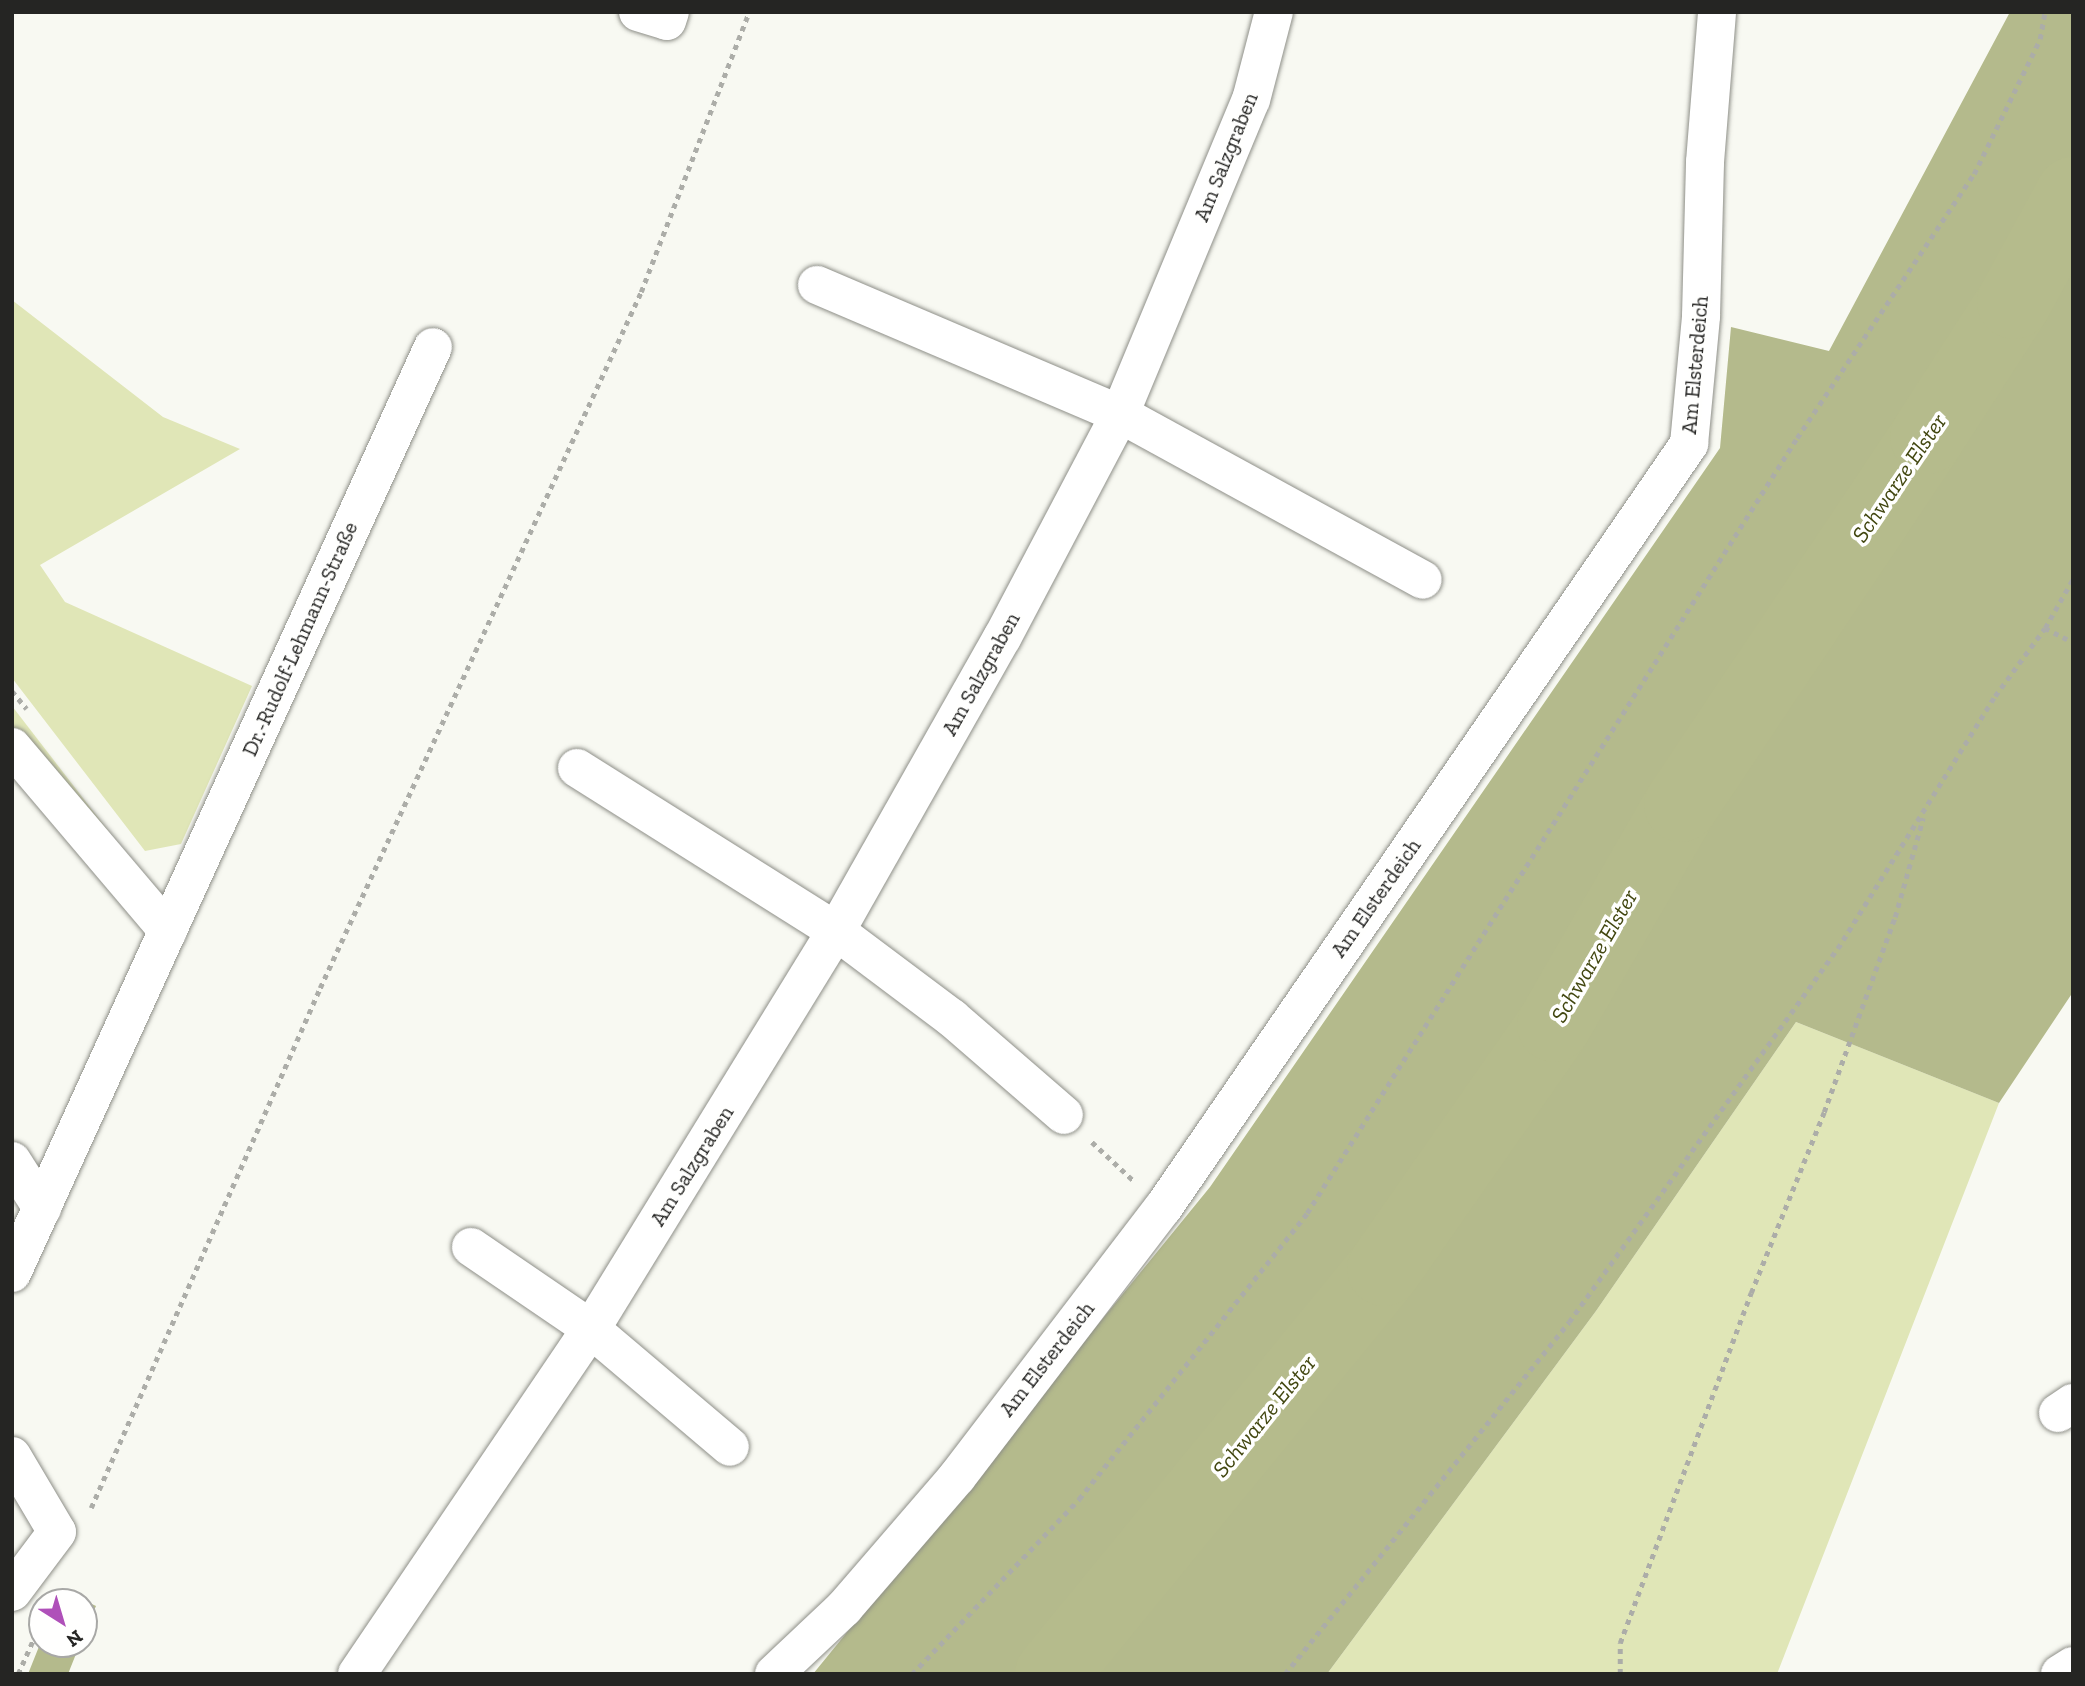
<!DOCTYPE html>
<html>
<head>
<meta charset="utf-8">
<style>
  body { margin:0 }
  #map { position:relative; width:2085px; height:1686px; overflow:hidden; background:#f8f9f2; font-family:"Zilla Slab",serif }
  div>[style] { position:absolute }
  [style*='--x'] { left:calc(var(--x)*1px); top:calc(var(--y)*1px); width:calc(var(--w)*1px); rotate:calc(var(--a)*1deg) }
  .green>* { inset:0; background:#e0e6b7 }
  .forest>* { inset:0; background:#b4ba8c }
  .river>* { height:74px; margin:-37px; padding:0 37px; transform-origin:37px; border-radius:37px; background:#b5bb8c }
  .path>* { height:4.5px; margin-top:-2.25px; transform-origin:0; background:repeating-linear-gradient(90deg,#acada8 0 5px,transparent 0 10px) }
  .roads { filter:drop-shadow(0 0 2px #8e8f88) drop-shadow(0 0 2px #8e8f88) }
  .minor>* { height:38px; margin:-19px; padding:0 19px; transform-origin:19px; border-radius:19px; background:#fff }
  span { translate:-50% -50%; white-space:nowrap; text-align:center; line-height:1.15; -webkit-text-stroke:7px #fffffe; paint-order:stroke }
  .street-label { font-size:21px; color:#252523 }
  .water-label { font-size:23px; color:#424710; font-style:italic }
  .frame { position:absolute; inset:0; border:14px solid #252523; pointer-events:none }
  .north { position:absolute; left:28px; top:1588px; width:70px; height:70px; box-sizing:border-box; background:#fffffe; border:2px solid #a8a8a6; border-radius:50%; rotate:143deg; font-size:19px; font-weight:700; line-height:28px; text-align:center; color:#252523 }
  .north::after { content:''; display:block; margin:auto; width:24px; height:32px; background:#af50b9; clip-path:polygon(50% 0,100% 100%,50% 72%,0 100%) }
</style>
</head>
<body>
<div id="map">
  <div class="green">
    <i style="clip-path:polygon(12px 300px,163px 417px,240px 449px,40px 565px,65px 602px,252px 686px,181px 844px,145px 851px,12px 678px)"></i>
    <i style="clip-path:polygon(12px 706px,123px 850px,115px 856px,12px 725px)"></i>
    <i style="clip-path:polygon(1796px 1022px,1999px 1103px,1777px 1674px,1327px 1674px,1596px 1311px)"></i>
  </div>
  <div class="forest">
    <i style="clip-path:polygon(2010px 12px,2073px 12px,2073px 992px,1999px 1103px,1796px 1022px,1596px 1311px,1327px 1674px,813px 1674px,1210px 1187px,1720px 448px,1731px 327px,1829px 351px)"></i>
    <i style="clip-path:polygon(62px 1590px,96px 1606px,84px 1634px,84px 1602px,57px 1602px)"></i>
    <i style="clip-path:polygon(42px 1639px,42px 1644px,80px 1644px,68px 1674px,28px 1674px)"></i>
  </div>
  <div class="river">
    <i style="--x:1052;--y:1674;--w:524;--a:-50.66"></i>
    <i style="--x:1384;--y:1269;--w:297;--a:-55.1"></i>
    <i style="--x:1554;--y:1025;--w:254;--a:-60"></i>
    <i style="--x:1681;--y:805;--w:443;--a:-56.2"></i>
    <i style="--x:1927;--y:437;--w:161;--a:-57.2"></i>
    <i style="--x:2014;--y:302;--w:123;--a:-61.4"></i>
  </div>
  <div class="path">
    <i style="--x:2045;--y:628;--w:31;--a:27"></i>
    <i style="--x:12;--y:691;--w:23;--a:50"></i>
    <i style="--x:1092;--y:1142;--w:57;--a:42.9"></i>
    <i style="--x:91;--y:1508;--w:568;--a:-66.23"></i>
    <i style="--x:320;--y:988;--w:766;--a:-65.24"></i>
    <i style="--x:641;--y:292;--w:300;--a:-68.9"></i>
    <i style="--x:18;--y:1674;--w:59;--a:-66"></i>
    <i style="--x:912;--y:1674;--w:242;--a:-46.3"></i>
    <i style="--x:1079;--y:1499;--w:366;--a:-51.4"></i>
    <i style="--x:1307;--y:1213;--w:917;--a:-57.7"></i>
    <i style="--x:1797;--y:438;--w:318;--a:-56.2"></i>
    <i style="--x:1974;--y:174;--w:150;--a:-63.9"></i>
    <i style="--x:2040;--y:39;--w:27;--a:-80"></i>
    <i style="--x:1285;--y:1674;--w:452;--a:-51.1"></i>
    <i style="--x:1569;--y:1322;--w:470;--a:-54.3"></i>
    <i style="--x:1843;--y:940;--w:287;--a:-58.1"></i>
    <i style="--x:1995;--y:696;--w:84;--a:-53.7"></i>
    <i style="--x:2045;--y:628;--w:56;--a:-60.3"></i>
    <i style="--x:1620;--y:1674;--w:31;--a:-90"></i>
    <i style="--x:1620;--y:1643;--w:374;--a:-69.5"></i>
    <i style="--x:1751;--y:1293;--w:195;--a:-68"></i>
    <i style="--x:1824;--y:1112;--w:208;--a:-70"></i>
    <i style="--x:1895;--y:917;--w:103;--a:-74.2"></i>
  </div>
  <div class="roads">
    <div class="minor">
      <i style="--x:638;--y:12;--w:30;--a:17"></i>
      <i style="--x:667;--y:21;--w:9;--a:-72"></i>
      <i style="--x:817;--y:285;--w:329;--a:23.1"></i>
      <i style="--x:1120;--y:414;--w:345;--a:28.7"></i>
      <i style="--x:12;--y:747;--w:241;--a:49.7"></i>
      <i style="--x:577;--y:768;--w:306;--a:32.2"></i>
      <i style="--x:836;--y:931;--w:145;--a:36.9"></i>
      <i style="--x:952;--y:1018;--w:148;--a:40.9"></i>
      <i style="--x:12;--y:1161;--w:56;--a:57.4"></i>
      <i style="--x:471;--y:1247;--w:145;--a:34.3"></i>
      <i style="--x:591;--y:1329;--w:182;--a:40.3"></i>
      <i style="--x:12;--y:1273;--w:1017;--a:-65.55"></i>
      <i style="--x:2058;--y:1413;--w:18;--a:-34"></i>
      <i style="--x:12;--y:1456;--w:88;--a:59.4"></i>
      <i style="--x:57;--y:1532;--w:75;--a:126.9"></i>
      <i style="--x:357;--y:1674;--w:417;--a:-55.9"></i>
      <i style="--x:591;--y:1329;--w:467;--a:-58.4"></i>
      <i style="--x:836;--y:931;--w:337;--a:-60.5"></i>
      <i style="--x:1002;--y:638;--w:253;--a:-62.2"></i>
      <i style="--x:1120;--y:414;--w:340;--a:-67.4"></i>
      <i style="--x:1251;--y:100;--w:91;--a:-75.4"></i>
      <i style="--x:774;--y:1674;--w:96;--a:-43.3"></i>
      <i style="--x:844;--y:1608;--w:173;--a:-49.2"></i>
      <i style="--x:957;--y:1477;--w:339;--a:-52.6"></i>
      <i style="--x:1163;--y:1208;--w:928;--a:-55.45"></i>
      <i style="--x:1689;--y:444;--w:129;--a:-84.6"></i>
      <i style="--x:1701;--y:316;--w:154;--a:-88.5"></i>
      <i style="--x:1705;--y:162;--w:150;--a:-85.4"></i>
      <i style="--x:2060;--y:1674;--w:15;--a:-32"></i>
    </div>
  </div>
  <div class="street-label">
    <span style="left:1226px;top:157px;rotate:-68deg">Am Salzgraben</span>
    <span style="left:1695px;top:365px;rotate:-85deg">Am Elsterdeich</span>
    <span style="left:300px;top:639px;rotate:-66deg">Dr.-Rudolf-Lehmann-Straße</span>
    <span style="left:981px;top:674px;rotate:-61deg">Am Salzgraben</span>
    <span style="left:1376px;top:898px;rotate:-55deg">Am Elsterdeich</span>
    <span style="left:692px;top:1166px;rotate:-58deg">Am Salzgraben</span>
    <span style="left:1047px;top:1359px;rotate:-52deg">Am Elsterdeich</span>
  </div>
  <div class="water-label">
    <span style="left:1899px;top:478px;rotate:-56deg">Schwarze Elster</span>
    <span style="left:1594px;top:956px;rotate:-60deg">Schwarze Elster</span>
    <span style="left:1264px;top:1416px;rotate:-51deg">Schwarze Elster</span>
  </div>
  <div class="frame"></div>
  <div class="north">N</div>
</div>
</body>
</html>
